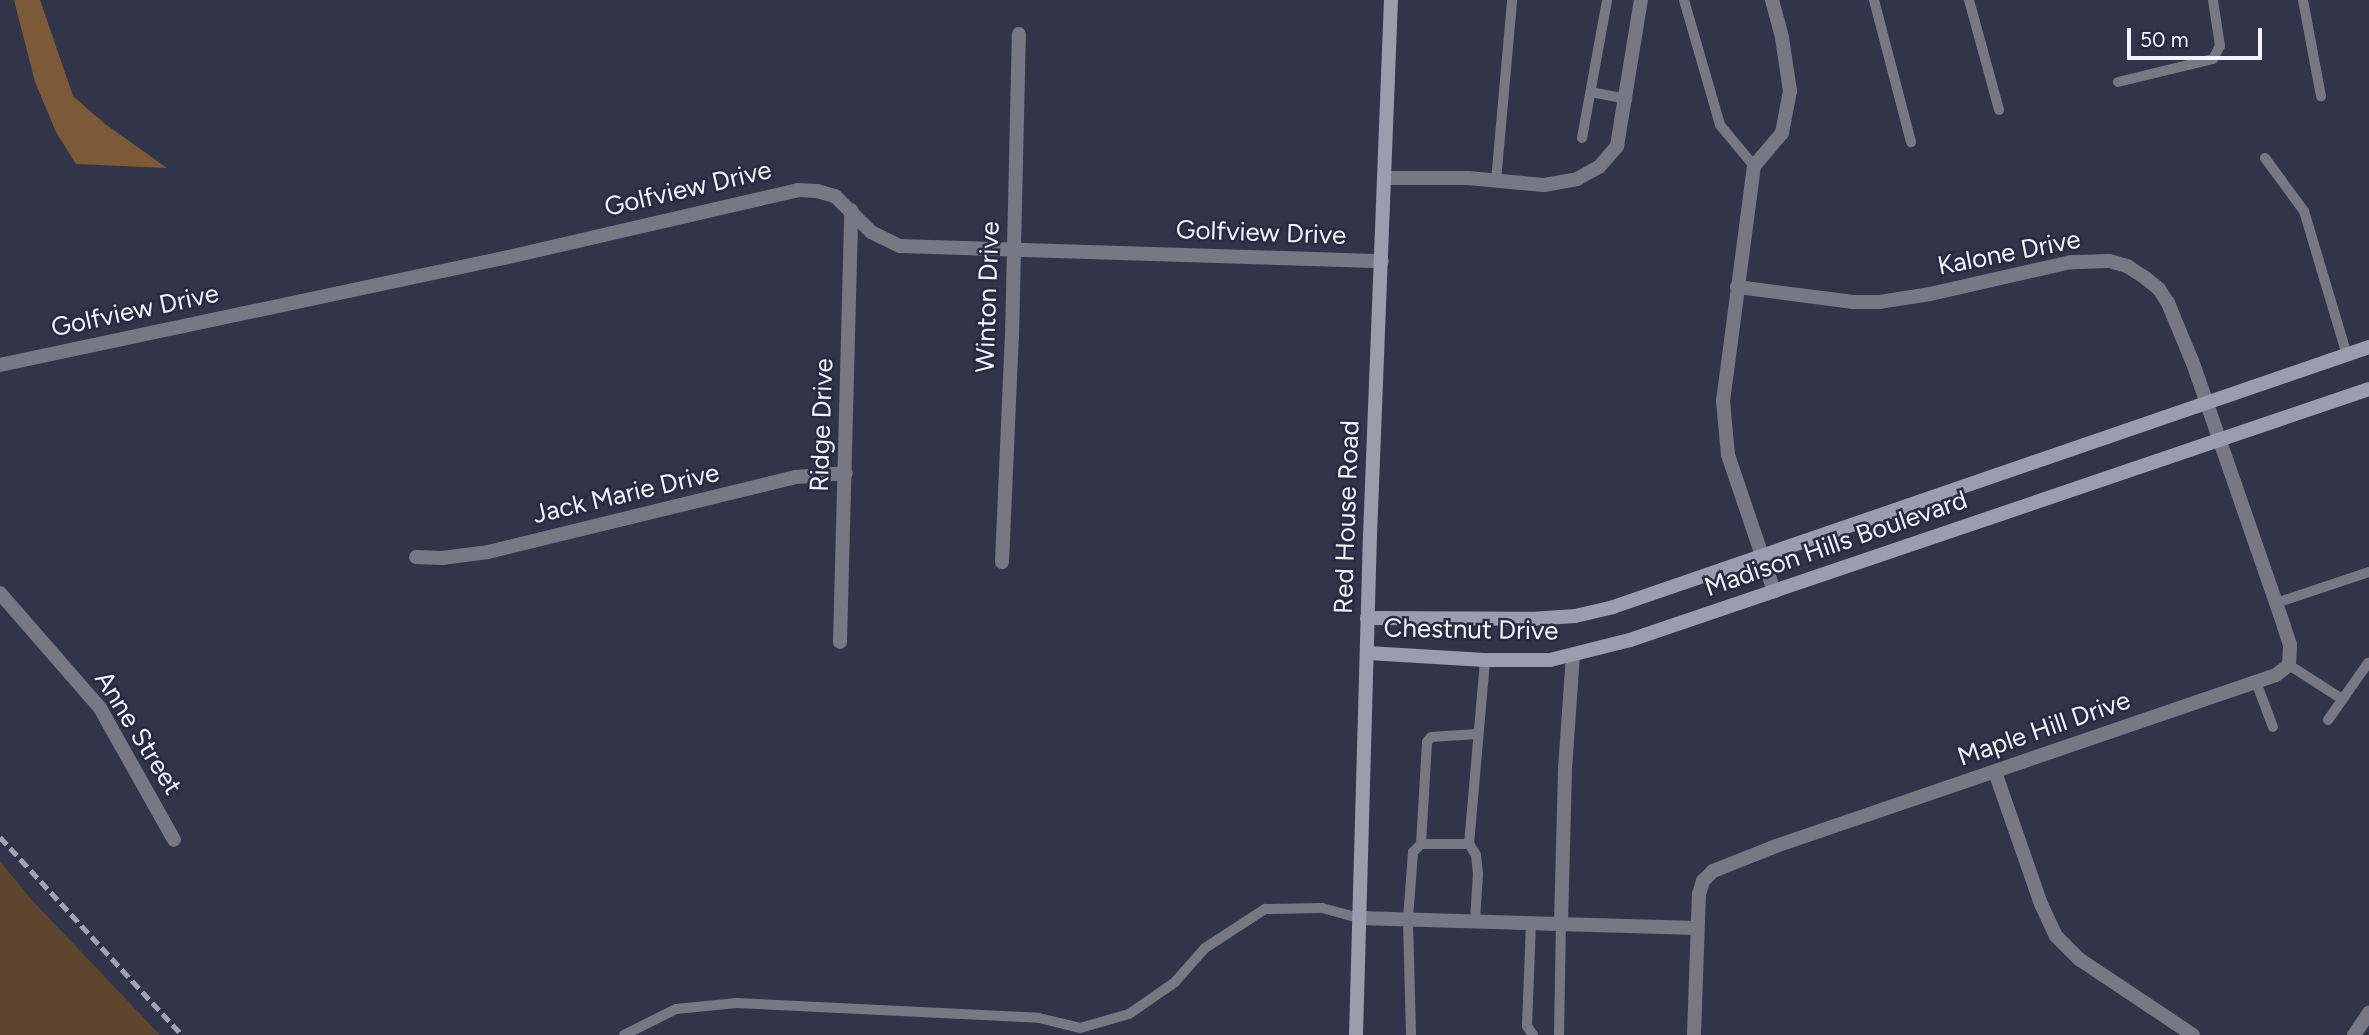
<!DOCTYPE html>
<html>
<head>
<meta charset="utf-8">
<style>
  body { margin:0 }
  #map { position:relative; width:2369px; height:1035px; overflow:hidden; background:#31354a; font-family:Figtree,sans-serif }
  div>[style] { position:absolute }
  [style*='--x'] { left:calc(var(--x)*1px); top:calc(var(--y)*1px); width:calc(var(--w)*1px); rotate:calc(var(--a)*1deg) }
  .green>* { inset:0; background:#5e462e }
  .water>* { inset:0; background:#7c5a38 }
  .lane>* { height:10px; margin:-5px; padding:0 5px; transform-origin:5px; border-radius:5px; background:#767983 }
  .street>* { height:14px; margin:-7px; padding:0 7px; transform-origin:7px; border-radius:7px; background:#767983 }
  .secondary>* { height:14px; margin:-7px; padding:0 7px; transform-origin:7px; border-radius:7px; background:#999dae }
  .rail>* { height:5px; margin-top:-2.5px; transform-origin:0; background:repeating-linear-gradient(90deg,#a0a3b2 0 10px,transparent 0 15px) }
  span { translate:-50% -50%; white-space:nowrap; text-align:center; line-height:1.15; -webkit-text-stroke:5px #272b3f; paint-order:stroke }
  .street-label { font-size:26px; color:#f1f4ff }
  .scale { position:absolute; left:2127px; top:28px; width:135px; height:32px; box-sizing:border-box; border:4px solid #f1f4ff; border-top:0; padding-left:9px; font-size:21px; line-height:24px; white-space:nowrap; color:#f1f4ff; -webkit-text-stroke:5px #272b3f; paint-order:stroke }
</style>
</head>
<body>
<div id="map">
  <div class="green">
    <i style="clip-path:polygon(0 861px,30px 898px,160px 1035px,0 1035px)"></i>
  </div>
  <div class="water">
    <i style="clip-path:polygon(14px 0,40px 0,73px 96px,105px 124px,167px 168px,76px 164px,56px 132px,35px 82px)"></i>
  </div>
  <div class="lane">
    <i style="--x:1684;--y:0;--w:130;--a:73.9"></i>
    <i style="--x:1720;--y:125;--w:53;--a:50.3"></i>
    <i style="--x:1874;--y:0;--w:147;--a:75.4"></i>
    <i style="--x:1969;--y:0;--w:114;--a:74.7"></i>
    <i style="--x:2303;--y:0;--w:98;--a:79.4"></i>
    <i style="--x:2118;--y:82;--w:98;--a:-13.6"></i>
    <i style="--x:2213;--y:59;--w:15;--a:-62"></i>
    <i style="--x:2220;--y:46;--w:47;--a:-98.7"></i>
    <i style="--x:1591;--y:92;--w:37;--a:11"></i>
    <i style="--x:1582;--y:138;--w:140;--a:-79.7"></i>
    <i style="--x:2265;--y:158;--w:66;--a:53.7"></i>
    <i style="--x:2304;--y:211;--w:150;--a:73.4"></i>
    <i style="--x:1496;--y:181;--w:182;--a:-84.9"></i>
    <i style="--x:2276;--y:603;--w:98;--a:-18.4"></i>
    <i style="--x:2289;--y:665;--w:63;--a:32.7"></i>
    <i style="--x:2256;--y:682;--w:48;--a:69.3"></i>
    <i style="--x:2328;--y:720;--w:70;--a:-54.9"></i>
    <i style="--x:1421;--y:844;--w:48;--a:0"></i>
    <i style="--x:1475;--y:920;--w:46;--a:-86.3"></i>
    <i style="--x:1478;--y:874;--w:19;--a:-96"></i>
    <i style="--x:1476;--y:855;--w:13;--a:-122"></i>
    <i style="--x:1469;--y:844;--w:185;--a:-85"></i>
    <i style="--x:1531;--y:922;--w:104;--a:92.2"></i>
    <i style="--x:1527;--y:1026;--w:11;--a:56"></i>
    <i style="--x:624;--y:1035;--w:58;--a:-26.6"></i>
    <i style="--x:676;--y:1009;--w:61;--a:-5.6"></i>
    <i style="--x:737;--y:1003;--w:302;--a:2.8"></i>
    <i style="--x:1039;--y:1018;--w:42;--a:13.7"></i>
    <i style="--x:1080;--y:1028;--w:51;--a:-15.9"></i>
    <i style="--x:1129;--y:1014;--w:56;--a:-34.8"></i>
    <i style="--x:1175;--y:982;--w:45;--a:-48.6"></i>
    <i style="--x:1205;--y:948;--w:72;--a:-33"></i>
    <i style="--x:1265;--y:909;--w:57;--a:-1"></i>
    <i style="--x:1322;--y:908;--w:38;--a:15"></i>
    <i style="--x:1411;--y:1035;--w:116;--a:-91.5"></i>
    <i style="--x:1408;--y:919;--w:67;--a:-85.7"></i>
    <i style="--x:1413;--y:852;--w:11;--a:-45"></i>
    <i style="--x:1421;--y:844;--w:102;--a:-86.6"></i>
    <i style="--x:1427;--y:742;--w:6;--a:-51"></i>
    <i style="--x:1431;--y:737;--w:46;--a:-3.7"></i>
    <i style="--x:1559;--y:1035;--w:112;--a:-89"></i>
  </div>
  <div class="street">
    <i style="--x:1772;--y:0;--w:39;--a:75"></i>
    <i style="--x:1782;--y:38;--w:54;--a:81.4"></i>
    <i style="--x:1790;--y:91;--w:43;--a:100.8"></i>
    <i style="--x:1782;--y:133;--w:43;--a:130.3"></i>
    <i style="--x:1754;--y:166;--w:237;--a:97.5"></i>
    <i style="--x:1723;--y:401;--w:54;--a:84.7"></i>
    <i style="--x:1728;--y:455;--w:144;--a:71.3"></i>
    <i style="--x:1385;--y:178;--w:83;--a:0"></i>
    <i style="--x:1468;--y:178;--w:76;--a:5.3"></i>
    <i style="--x:1544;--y:185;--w:34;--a:-10"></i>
    <i style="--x:1577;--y:179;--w:25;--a:-29"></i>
    <i style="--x:1599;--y:167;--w:28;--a:-49"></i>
    <i style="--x:1617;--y:146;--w:148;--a:-80.7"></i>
    <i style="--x:0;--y:365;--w:515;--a:-11.99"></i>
    <i style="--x:504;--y:258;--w:302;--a:-13"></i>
    <i style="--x:798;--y:190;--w:19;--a:3"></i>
    <i style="--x:817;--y:191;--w:19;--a:16"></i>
    <i style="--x:835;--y:196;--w:51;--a:45"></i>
    <i style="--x:871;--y:232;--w:32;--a:26"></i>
    <i style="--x:900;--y:246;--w:482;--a:1.8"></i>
    <i style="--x:416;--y:557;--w:26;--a:2"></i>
    <i style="--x:442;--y:558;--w:46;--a:-7.4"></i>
    <i style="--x:488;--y:552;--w:317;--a:-13.7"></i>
    <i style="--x:796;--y:477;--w:50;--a:-4.6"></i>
    <i style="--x:1002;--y:562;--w:225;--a:-87.5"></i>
    <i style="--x:1012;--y:337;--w:303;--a:-88.7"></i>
    <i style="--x:0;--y:593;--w:152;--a:49"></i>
    <i style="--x:100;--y:708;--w:151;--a:60.7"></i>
    <i style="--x:840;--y:642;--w:432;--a:-88.5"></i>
    <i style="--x:1995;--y:772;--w:140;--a:70.8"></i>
    <i style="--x:2041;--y:904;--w:35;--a:65"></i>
    <i style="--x:2056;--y:936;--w:33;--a:45"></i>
    <i style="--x:2079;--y:959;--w:137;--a:33.7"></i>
    <i style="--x:1359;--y:918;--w:338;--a:1.7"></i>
    <i style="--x:1561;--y:923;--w:154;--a:-88.5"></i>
    <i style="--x:1565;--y:769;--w:114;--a:-86"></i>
    <i style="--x:1694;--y:1035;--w:141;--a:-88"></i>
    <i style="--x:1699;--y:894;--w:14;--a:-73"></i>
    <i style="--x:1703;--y:881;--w:14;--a:-45"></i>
    <i style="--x:1713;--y:871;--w:68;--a:-21.6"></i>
    <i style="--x:1776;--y:846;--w:528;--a:-18.88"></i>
    <i style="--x:2276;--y:675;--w:16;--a:-38"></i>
    <i style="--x:2289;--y:665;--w:20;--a:-87"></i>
    <i style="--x:2290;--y:645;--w:20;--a:-108"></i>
    <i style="--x:2284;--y:626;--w:281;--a:-109.1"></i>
    <i style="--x:2192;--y:361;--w:63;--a:-112.5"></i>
    <i style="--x:2168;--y:303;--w:17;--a:-123"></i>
    <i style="--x:2159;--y:289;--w:19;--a:-141"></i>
    <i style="--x:2144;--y:277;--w:20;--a:-147"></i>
    <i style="--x:2127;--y:266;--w:19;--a:-164"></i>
    <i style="--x:2109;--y:261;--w:38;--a:178"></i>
    <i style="--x:2071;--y:262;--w:145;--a:167.2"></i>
    <i style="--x:1930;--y:294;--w:52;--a:171.1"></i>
    <i style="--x:1879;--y:302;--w:26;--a:180"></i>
    <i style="--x:1853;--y:302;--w:117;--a:-172.6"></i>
    <i style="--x:2354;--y:1035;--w:27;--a:-56"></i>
  </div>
  <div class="secondary">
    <i style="--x:1367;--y:618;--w:164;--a:0.3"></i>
    <i style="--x:1531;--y:619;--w:44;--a:-3.9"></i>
    <i style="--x:1575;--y:616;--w:39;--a:-13"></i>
    <i style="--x:1613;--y:607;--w:799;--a:-18.98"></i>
    <i style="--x:1368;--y:653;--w:117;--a:3.4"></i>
    <i style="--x:1485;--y:660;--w:65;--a:0"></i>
    <i style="--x:1550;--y:660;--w:82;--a:-14"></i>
    <i style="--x:1630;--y:640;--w:780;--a:-18.76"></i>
    <i style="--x:1356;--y:1035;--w:499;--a:-88.4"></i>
    <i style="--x:1370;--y:536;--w:536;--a:-87.76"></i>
  </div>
  <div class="rail">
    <i style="--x:0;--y:837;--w:269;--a:47.4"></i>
  </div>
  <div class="street-label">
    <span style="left:688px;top:189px;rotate:-13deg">Golfview Drive</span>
    <span style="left:1261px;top:233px;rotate:2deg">Golfview Drive</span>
    <span style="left:2009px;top:253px;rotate:-11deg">Kalone Drive</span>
    <span style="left:988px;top:297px;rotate:-88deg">Winton Drive</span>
    <span style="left:135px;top:311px;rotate:-12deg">Golfview Drive</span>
    <span style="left:822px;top:425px;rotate:-88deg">Ridge Drive</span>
    <span style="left:626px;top:494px;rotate:-13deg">Jack Marie Drive</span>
    <span style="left:1347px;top:517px;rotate:-88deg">Red House Road</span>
    <span style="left:1836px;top:544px;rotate:-19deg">Madison Hills Boulevard</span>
    <span style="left:1471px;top:630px;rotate:1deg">Chestnut Drive</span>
    <span style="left:2044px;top:729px;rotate:-19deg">Maple Hill Drive</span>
    <span style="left:138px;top:733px;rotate:58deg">Anne Street</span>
  </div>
  <div class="scale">50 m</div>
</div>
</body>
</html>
